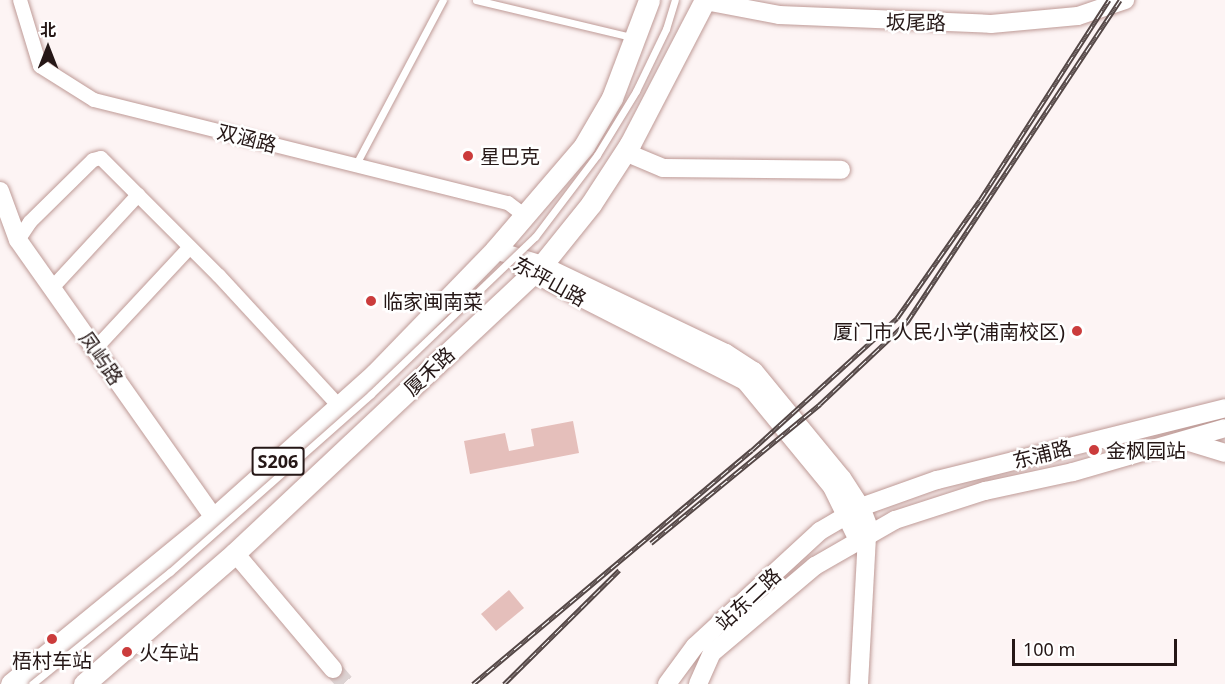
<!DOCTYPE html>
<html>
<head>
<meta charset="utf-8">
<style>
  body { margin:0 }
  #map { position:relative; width:1225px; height:684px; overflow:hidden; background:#fdf4f4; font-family:"Noto Sans","Noto Sans SC",sans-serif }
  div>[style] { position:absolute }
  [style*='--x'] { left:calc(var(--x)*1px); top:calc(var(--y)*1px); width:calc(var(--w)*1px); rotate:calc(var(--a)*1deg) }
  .building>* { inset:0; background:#e5bfbb }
  .secondary-tunnel>* { height:18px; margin-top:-9px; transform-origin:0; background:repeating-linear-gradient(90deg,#ddd3d3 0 18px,transparent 0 27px) }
  .roads { filter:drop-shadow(0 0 2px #be9a96) drop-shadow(0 0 2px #be9a96) }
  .lane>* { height:7px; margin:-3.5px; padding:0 3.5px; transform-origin:3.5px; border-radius:3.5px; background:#fff }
  .street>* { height:14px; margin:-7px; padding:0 7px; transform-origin:7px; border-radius:7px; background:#fff }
  .secondary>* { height:18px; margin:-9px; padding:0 9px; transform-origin:9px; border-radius:9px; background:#fff }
  .primary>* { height:21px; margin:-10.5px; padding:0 10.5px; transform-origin:10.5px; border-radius:10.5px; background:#fff }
  .rail>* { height:5px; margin-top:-2.5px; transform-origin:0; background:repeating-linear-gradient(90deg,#fff 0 9px,#544746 0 18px); box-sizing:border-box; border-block:2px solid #544746 }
  .bridges { filter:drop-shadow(0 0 2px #be9a96) drop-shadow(0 0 2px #be9a96) }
  .lane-bridge>* { height:7px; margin:-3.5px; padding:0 3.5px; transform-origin:3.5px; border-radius:3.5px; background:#fff }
  .dots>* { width:16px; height:16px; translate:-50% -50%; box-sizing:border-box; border:3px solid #fff; border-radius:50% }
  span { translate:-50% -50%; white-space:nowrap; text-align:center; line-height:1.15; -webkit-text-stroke:5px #fff; paint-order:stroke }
  .shield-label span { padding:2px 4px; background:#fff; border:2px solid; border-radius:4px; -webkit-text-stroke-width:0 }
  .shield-label { font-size:18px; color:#251716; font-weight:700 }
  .street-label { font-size:20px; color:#251716 }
  .poi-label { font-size:20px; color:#251716 }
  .left { translate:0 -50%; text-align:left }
  .right { translate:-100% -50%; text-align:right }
  .north { position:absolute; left:18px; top:18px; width:60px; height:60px; -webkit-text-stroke:4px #fff; paint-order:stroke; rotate:0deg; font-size:16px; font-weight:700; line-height:24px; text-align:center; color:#251716 }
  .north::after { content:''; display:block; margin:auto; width:21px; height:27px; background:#251716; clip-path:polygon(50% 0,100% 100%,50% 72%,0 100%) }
  .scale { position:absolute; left:1012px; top:639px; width:165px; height:27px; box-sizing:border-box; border:3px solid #251716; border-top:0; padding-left:8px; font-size:18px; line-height:21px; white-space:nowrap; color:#251716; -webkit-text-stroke:4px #fff; paint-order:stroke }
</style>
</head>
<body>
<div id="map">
  <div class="building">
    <i style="clip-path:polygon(573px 421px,579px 453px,470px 474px,464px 441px,505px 433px,509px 451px,534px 446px,531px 429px)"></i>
    <i style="clip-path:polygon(509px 590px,524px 608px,496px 631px,481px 614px)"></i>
  </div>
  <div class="secondary-tunnel">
    <i style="--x:333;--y:669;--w:20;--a:49"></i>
  </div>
  <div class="roads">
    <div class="lane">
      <i style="--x:476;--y:0;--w:159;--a:13.4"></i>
      <i style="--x:355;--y:166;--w:188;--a:-62.1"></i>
    </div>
    <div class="street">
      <i style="--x:20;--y:0;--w:69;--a:73.1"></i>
      <i style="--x:40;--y:66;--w:64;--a:32.2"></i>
      <i style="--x:94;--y:100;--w:427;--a:14"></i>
      <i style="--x:508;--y:203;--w:21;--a:37"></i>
      <i style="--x:18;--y:240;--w:22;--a:-56"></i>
      <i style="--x:30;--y:222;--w:88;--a:-44.5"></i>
      <i style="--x:93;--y:160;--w:8;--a:-14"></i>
      <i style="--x:101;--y:158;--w:167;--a:45"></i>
      <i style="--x:219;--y:276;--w:177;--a:47.3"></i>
      <i style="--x:52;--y:288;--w:127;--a:-47.2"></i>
      <i style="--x:95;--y:349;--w:139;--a:-47"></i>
    </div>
    <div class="secondary">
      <i style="--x:705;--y:1;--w:75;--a:10.7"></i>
      <i style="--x:779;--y:15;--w:212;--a:2.4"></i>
      <i style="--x:991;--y:24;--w:87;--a:-5.3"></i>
      <i style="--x:1078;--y:16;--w:50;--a:-18.8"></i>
      <i style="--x:625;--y:152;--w:41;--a:22.8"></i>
      <i style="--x:663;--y:168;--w:178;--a:0.6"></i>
      <i style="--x:0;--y:191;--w:52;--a:69.8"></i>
      <i style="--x:18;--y:240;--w:340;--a:54.8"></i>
      <i style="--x:495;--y:250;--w:49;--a:17.7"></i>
      <i style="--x:542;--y:265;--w:204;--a:25.6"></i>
      <i style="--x:726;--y:353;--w:33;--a:33"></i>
      <i style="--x:754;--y:371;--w:139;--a:50.6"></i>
      <i style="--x:842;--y:478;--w:35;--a:57"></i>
      <i style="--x:861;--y:507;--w:28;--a:69"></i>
      <i style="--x:521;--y:267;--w:251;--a:27"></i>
      <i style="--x:745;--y:381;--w:137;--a:50.6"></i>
      <i style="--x:832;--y:487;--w:59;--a:63.9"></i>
      <i style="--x:1186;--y:441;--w:41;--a:17.1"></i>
      <i style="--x:235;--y:553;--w:152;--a:49.8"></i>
      <i style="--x:667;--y:684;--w:47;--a:-53.6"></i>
      <i style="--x:695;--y:646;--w:170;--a:-42.6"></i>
      <i style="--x:820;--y:531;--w:48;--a:-30.3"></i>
      <i style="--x:861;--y:507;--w:81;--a:-19.6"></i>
      <i style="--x:937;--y:480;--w:297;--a:-14"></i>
      <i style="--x:698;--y:684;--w:34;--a:-66"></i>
      <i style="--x:712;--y:653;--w:135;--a:-40.2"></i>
      <i style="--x:815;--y:566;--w:92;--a:-29.9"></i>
      <i style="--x:895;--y:520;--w:95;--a:-17.9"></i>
      <i style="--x:985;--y:491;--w:90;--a:-12.2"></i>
      <i style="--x:1073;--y:472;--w:158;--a:-16.1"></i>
      <i style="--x:859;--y:684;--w:149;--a:-86.9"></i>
    </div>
    <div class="primary">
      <i style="--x:11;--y:684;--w:262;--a:-39.3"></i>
      <i style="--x:214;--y:518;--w:216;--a:-41.8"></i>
      <i style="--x:375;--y:374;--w:173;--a:-45.9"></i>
      <i style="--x:495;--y:250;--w:137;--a:-49.4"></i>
      <i style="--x:584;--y:146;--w:56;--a:-59.7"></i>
      <i style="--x:612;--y:98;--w:105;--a:-69.3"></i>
      <i style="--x:84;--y:684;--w:200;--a:-40.9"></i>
      <i style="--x:235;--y:553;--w:421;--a:-43.2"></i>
      <i style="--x:542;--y:265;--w:78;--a:-51.2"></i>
      <i style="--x:591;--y:204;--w:72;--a:-57"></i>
      <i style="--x:630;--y:144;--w:162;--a:-62.5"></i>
    </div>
  </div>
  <div class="rail">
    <i style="--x:651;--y:543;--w:219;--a:-39.4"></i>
    <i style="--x:820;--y:404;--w:120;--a:-43.3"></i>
    <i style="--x:907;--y:322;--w:386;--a:-56.5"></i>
    <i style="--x:473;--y:684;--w:364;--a:-40"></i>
    <i style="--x:752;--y:450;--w:196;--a:-42.3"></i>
    <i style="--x:897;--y:318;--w:144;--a:-54.9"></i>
    <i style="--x:980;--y:200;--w:238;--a:-57.2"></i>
    <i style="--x:504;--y:684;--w:162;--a:-44.7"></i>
  </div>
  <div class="bridges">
    <div class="lane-bridge">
      <i style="--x:32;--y:684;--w:178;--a:-39.1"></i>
      <i style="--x:170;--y:572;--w:268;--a:-41.5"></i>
      <i style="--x:371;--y:394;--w:227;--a:-43.8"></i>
      <i style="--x:535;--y:237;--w:103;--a:-52.9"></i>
      <i style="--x:597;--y:155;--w:75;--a:-58.6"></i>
      <i style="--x:636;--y:91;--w:69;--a:-64.2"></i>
      <i style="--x:666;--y:29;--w:30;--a:-73"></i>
    </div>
  </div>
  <div class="dots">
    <i style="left:468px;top:156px;background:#cb3c3c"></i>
    <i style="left:371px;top:301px;background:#cb3c3c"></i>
    <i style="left:1077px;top:331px;background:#cb3c3c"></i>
    <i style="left:1094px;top:450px;background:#cb3c3c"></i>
    <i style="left:52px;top:639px;background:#cb3c3c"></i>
    <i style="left:127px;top:652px;background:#cb3c3c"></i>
  </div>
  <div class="shield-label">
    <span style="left:278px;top:461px">S206</span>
  </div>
  <div class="street-label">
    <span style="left:916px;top:22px;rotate:1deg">坂尾路</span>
    <span style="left:247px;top:138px;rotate:14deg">双涵路</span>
    <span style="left:550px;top:281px;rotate:29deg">东坪山路</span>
    <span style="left:101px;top:358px;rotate:55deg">凤屿路</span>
    <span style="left:429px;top:371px;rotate:-43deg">厦禾路</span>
    <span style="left:1042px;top:454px;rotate:-14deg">东浦路</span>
    <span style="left:748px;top:599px;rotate:-43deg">站东二路</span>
  </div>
  <div class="poi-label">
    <span class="left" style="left:480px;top:156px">星巴克</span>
    <span class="left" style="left:383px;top:301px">临家闽南菜</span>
    <span class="right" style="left:1065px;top:331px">厦门市人民小学(浦南校区)</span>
    <span class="left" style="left:1106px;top:450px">金枫园站</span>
    <span class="left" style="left:139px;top:652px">火车站</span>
    <span style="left:52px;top:660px">梧村车站</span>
  </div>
  <div class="north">北</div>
  <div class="scale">100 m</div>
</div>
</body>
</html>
